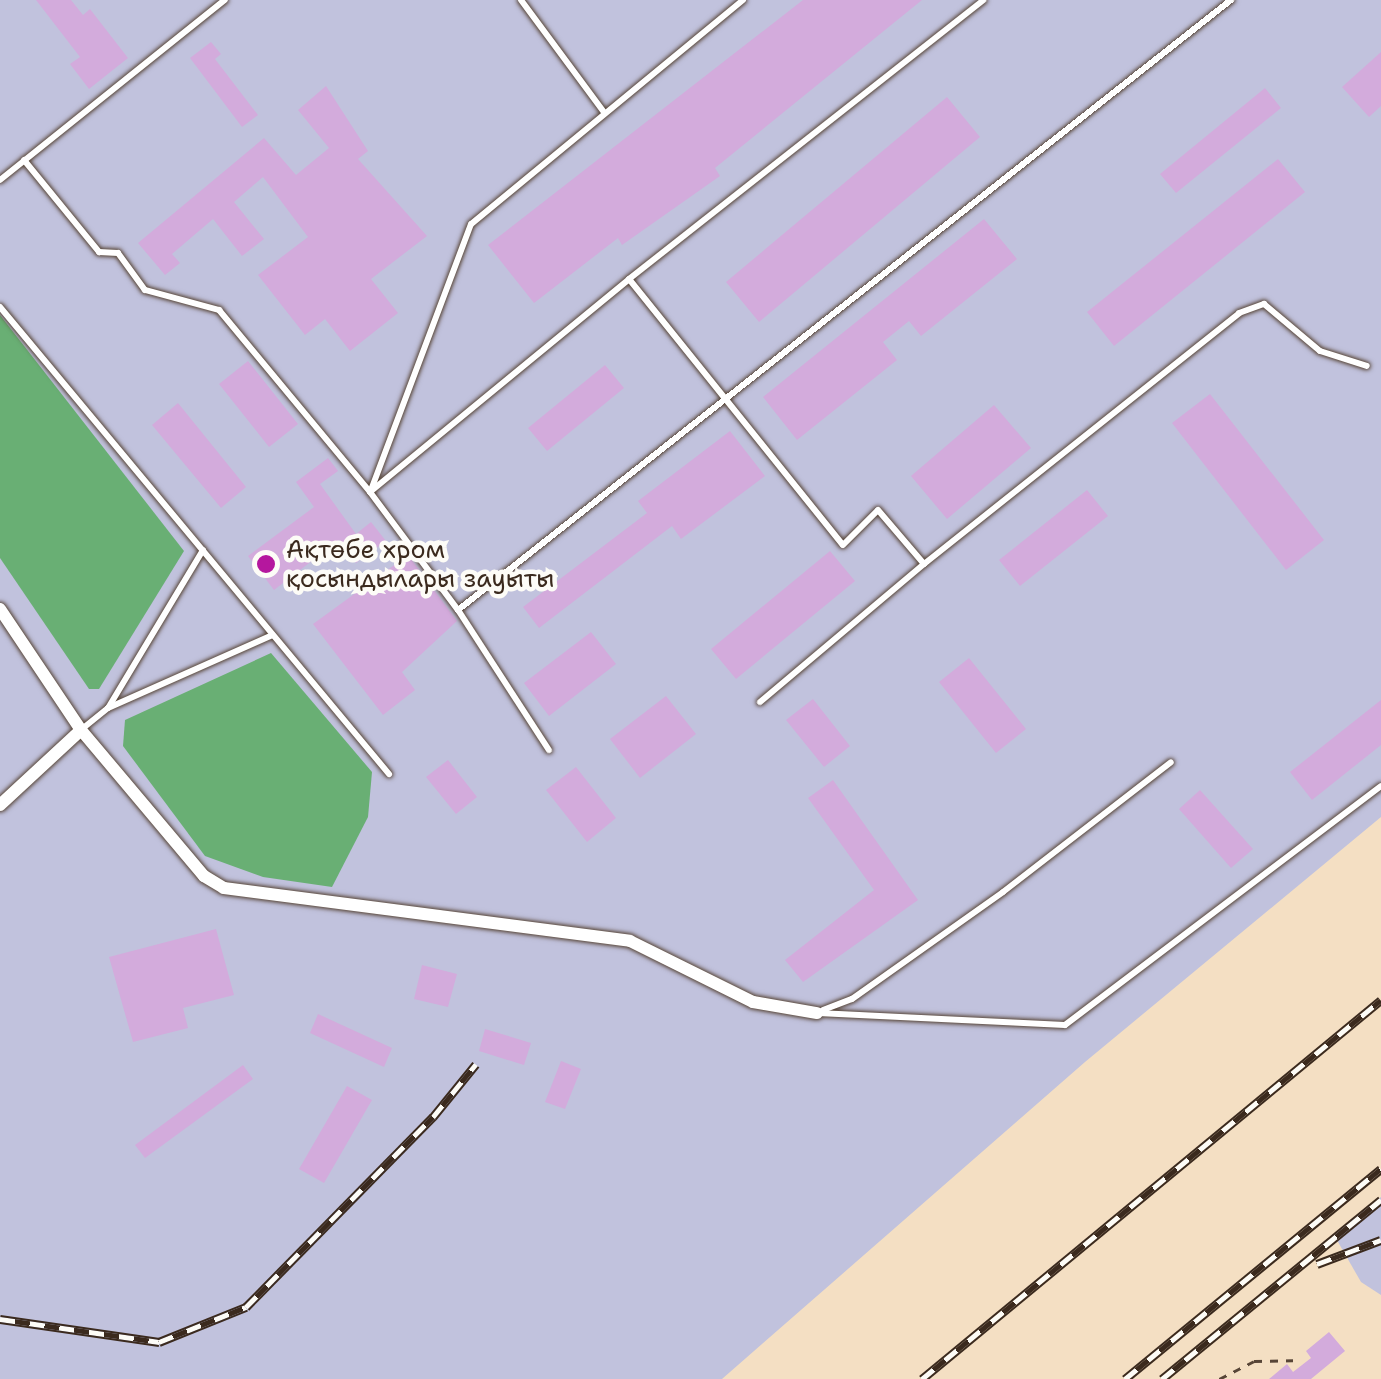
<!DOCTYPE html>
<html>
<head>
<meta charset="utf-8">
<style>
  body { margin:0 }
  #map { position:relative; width:1381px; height:1379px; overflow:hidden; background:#f4dfc3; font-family:"Shantell Sans",sans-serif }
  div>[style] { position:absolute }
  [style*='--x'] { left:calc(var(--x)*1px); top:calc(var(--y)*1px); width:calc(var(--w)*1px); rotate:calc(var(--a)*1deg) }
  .industrial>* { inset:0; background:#c1c2dd }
  .forest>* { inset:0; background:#69af74 }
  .building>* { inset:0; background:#d3abdc }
  .path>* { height:2.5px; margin-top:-1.25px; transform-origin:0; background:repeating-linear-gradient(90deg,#574537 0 8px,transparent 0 16px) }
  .roads { filter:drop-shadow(0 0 2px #574537) drop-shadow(0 0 2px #574537) }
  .lane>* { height:6px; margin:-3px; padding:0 3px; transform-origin:3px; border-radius:3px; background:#fff }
  .street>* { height:12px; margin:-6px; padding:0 6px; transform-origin:6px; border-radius:6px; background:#fff }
  .rail>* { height:9px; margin-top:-4.5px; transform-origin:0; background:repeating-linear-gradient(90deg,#fdfcf7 0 15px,#3b2a1e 0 30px); box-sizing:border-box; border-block:2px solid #3b2a1e }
  .dots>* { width:28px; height:28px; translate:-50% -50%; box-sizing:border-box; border:5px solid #fdfcf7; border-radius:50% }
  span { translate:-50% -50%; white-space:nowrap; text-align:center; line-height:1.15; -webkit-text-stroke:9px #fdfcf7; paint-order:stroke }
  .poi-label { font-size:25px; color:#3b2a1e }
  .left { translate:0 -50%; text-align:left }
</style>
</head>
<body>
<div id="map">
  <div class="industrial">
    <i style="clip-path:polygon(0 0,1381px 0,1381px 817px,1085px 1062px,722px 1379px,0 1379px)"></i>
    <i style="clip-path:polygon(1381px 1197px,1381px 1295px,1361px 1282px,1334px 1235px)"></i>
  </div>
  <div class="forest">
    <i style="clip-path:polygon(0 315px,184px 551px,99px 689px,89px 689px,0 558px)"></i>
    <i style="clip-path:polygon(271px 653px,372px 772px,368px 817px,332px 887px,263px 877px,205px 856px,123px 746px,125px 720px)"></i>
  </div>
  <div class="building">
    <i style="clip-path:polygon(36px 0,71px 0,83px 15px,90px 9px,128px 58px,89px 89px,70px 64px,80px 57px)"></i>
    <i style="clip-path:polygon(803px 0,922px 0,715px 168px,720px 176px,622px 245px,618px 238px,534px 303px,488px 245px)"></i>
    <i style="clip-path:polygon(211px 42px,221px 54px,215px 59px,258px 115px,242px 127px,190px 58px)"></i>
    <i style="clip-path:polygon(1381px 52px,1381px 106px,1369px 117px,1342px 87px)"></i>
    <i style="clip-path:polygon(326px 86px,368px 151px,358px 159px,427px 236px,371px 279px,398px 313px,350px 351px,325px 319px,305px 335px,258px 275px,308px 237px,263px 177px,234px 202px,264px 239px,242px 256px,213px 219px,172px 254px,180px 263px,165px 275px,138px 243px,264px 138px,296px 175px,329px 148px,298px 110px)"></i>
    <i style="clip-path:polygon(1265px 88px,1281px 108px,1176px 193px,1160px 174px)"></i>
    <i style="clip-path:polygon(947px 97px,980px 137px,759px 322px,726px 282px)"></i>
    <i style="clip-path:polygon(1278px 159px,1305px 192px,1114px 346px,1087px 312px)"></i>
    <i style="clip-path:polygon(984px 219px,1017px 259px,921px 336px,909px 321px,883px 342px,897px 360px,797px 440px,763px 397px)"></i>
    <i style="clip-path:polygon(248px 361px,298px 424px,269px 447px,219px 384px)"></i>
    <i style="clip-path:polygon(605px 365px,624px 388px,547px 451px,528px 428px)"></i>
    <i style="clip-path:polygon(1210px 394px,1324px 540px,1286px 570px,1172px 423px)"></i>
    <i style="clip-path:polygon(178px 403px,246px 487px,221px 508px,152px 425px)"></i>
    <i style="clip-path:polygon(994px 405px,1031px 448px,947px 519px,911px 476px)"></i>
    <i style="clip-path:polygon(730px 431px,765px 476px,681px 539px,672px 526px,539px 628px,523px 607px,647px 513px,638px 501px)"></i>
    <i style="clip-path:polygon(328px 458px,338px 471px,320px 484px,356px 534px,371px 522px,386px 541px,356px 563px,339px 540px,274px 590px,248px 556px,314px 507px,296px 482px)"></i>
    <i style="clip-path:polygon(1087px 490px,1108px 516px,1020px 586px,999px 560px)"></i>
    <i style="clip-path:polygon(830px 551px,855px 581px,736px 679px,711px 649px)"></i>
    <i style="clip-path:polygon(408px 555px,457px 621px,402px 672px,415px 690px,383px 715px,313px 624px)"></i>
    <i style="clip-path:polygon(591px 632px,616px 664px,549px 716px,524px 683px)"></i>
    <i style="clip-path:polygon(969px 658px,1026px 729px,996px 753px,939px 682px)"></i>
    <i style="clip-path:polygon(666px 696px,696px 734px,640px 778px,610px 739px)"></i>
    <i style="clip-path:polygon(813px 699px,850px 746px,824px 767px,786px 720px)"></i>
    <i style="clip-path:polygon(1381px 700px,1381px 745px,1312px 800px,1290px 772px)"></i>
    <i style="clip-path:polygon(448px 760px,477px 797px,456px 814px,426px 777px)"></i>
    <i style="clip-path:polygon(576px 767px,616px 818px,587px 842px,546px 790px)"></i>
    <i style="clip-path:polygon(833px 780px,918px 900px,803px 982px,785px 960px,874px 890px,808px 798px)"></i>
    <i style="clip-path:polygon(1200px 790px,1253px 849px,1231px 868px,1179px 809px)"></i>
    <i style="clip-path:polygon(216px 929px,234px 995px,183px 1008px,188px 1028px,133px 1042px,109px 957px)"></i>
    <i style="clip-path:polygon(422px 965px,457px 974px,448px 1007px,414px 999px)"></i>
    <i style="clip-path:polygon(318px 1014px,392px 1048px,384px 1067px,310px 1033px)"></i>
    <i style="clip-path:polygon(485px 1029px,531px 1043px,524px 1065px,479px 1051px)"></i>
    <i style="clip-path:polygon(561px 1061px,581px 1069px,565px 1109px,545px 1102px)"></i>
    <i style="clip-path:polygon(243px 1065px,253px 1079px,145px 1158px,135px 1145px)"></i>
    <i style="clip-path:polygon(347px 1086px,372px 1100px,324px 1183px,299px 1169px)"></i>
    <i style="clip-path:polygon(1329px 1332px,1345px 1351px,1311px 1379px,1269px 1379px,1287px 1364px,1293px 1372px,1311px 1358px,1306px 1351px)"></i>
  </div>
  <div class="path">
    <i style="--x:1219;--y:1379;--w:39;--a:-27"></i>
    <i style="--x:1254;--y:1361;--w:39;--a:-1"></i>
  </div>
  <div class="roads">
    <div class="lane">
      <i style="--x:521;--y:0;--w:138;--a:53.5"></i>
      <i style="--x:743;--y:0;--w:352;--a:140.5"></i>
      <i style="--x:471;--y:224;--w:286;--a:110.6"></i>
      <i style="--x:370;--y:492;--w:147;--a:53.3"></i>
      <i style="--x:458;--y:610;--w:985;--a:-38.28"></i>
      <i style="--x:24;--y:160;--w:119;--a:50.8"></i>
      <i style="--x:99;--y:252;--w:19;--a:3"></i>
      <i style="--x:118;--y:253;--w:46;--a:53.9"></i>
      <i style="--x:145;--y:290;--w:77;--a:15.1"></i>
      <i style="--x:219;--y:310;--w:236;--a:50.3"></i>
      <i style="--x:370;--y:492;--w:335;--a:-39.4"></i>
      <i style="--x:629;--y:279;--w:341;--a:51.2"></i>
      <i style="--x:843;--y:545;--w:49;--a:-45"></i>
      <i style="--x:878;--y:510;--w:71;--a:49.6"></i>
      <i style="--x:924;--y:564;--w:403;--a:-38.5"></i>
      <i style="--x:1239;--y:313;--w:27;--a:-20"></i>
      <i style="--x:1264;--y:304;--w:73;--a:40"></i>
      <i style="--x:1320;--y:351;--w:49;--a:17.7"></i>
      <i style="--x:0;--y:180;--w:288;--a:-38.7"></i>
      <i style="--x:629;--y:279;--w:451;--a:-38.2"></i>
      <i style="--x:0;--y:307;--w:608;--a:50.21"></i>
      <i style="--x:203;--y:550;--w:184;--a:121"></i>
      <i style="--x:108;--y:708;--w:180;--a:-23.9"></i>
      <i style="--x:458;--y:610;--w:167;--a:57"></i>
      <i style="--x:760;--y:702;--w:214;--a:-40.1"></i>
      <i style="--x:82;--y:729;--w:33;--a:-39"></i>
      <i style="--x:823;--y:1010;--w:31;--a:-21"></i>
      <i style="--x:852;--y:999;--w:185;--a:-35.3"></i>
      <i style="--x:1003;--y:892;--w:212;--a:-37.7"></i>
      <i style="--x:818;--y:1013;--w:247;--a:2.8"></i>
      <i style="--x:1065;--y:1025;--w:396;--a:-37.1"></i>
    </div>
    <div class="street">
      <i style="--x:0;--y:609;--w:146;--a:56.2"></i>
      <i style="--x:81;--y:730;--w:191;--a:49.9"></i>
      <i style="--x:204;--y:876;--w:23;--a:31"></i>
      <i style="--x:224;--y:888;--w:409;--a:7.4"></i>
      <i style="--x:630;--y:941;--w:137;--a:26.4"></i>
      <i style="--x:753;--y:1002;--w:65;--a:9.8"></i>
      <i style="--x:0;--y:805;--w:110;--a:-42.8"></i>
    </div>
  </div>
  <div class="rail">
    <i style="--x:1317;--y:1264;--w:68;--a:-20.6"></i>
    <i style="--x:0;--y:1319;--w:161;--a:8.2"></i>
    <i style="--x:159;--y:1342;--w:94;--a:-21.9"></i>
    <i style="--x:246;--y:1307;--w:267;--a:-45.5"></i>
    <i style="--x:433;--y:1117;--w:68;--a:-50.9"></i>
    <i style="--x:922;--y:1379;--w:595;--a:-39.55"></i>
    <i style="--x:1125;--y:1379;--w:331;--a:-39.4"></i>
    <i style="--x:1162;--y:1379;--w:283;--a:-39.3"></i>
  </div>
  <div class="dots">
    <i style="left:266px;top:564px;background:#b5179e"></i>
  </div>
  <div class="poi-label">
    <span class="left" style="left:286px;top:564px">Ақтөбе хром<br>қосындылары зауыты</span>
  </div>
</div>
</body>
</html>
